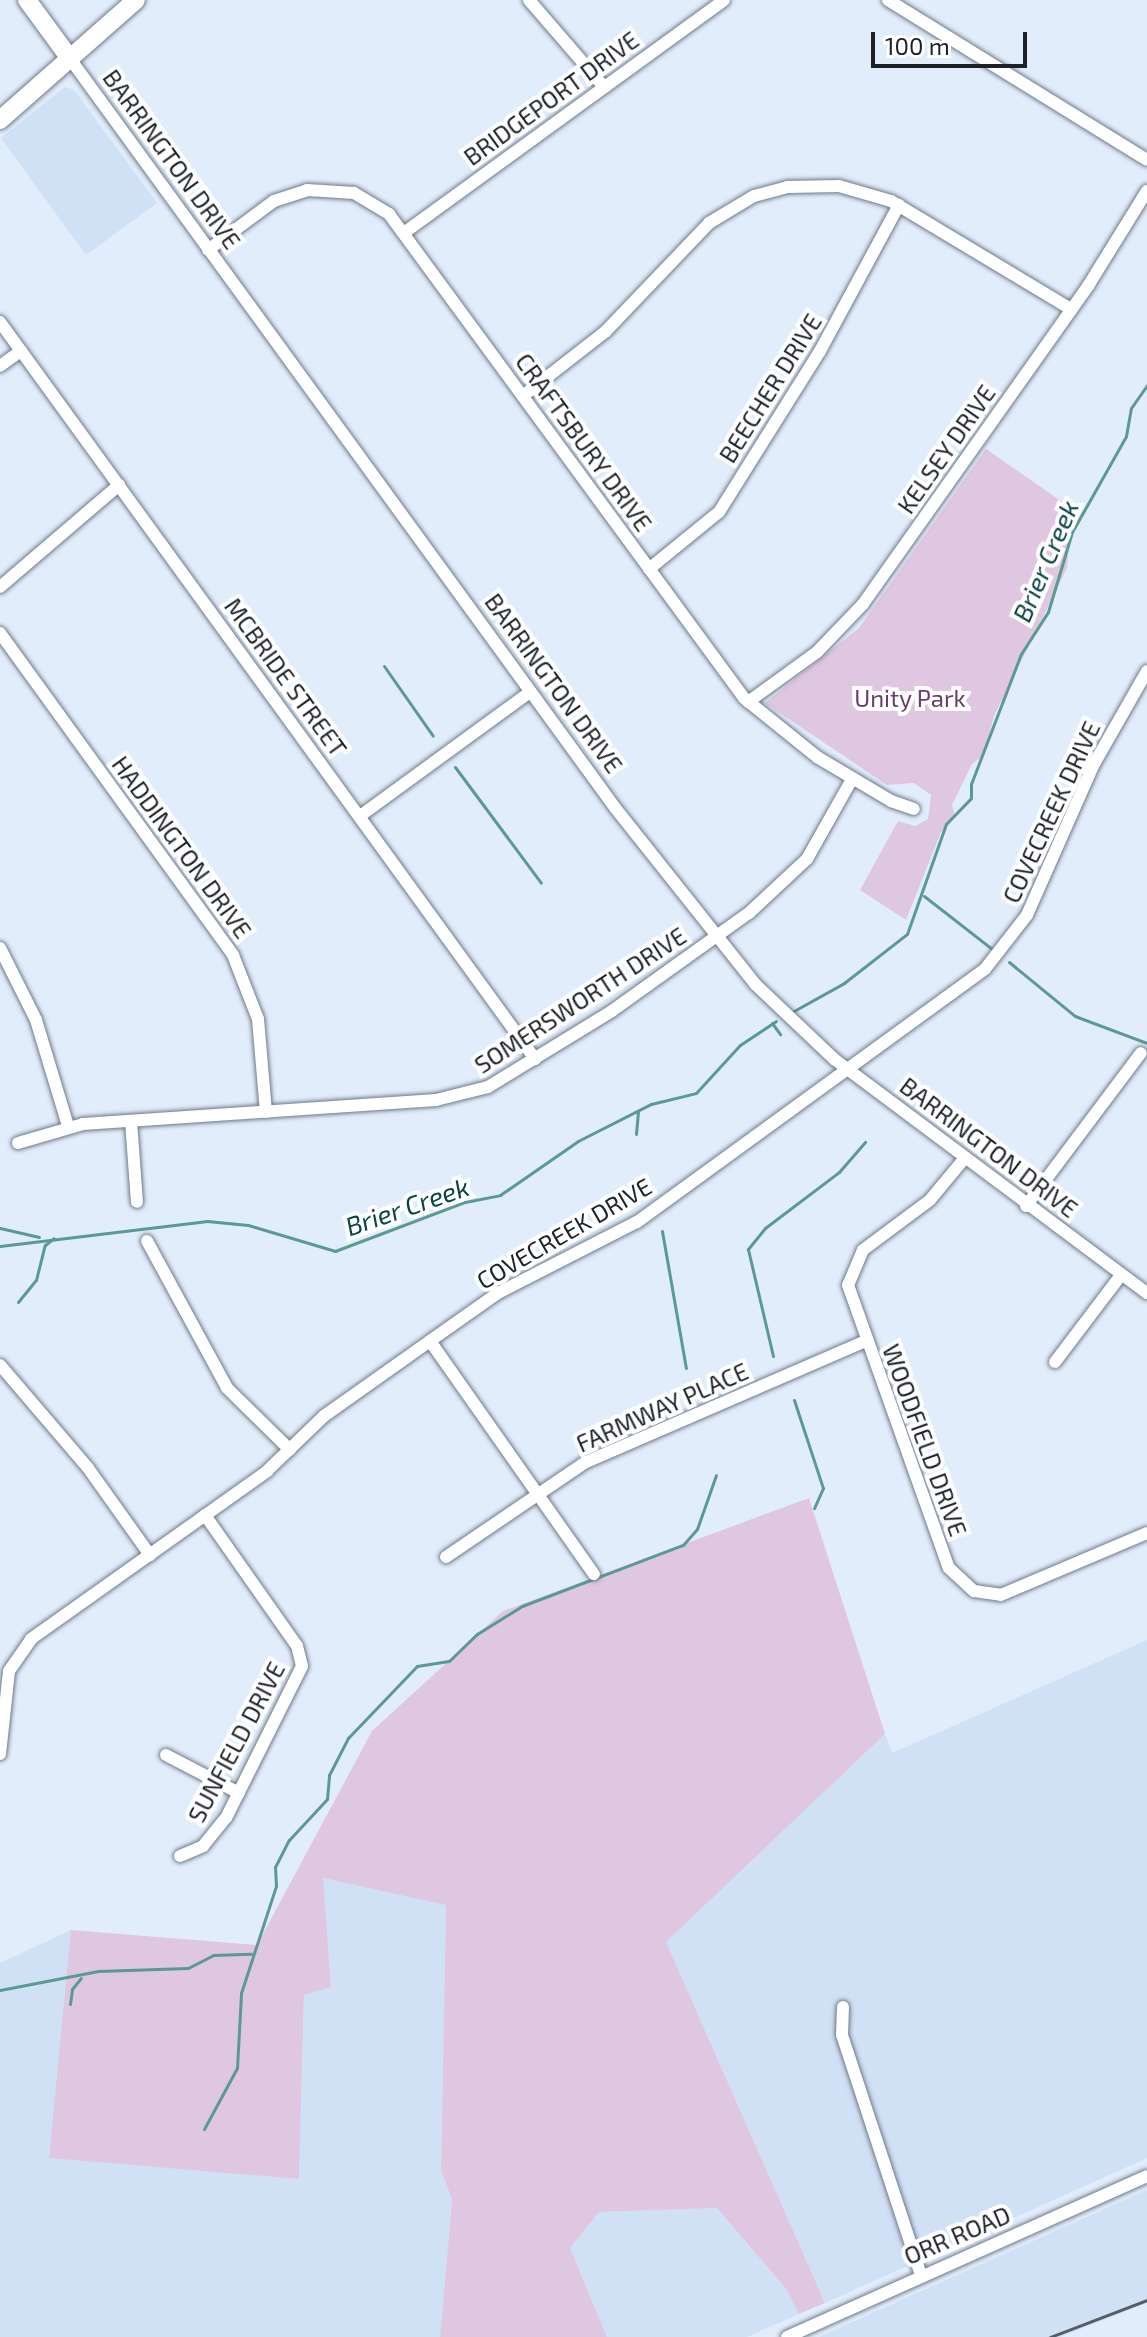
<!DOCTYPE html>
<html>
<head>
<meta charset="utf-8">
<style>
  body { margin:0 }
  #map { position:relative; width:1147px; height:2337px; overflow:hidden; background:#e2edfc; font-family:"Exo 2",sans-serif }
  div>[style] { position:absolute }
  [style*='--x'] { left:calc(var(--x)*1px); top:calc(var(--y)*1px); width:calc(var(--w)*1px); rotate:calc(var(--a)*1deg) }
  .built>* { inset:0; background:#d0e0f5 }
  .green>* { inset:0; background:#dfc7e1 }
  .stream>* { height:3px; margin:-1.5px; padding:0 1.5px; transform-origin:1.5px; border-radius:1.5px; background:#5b9a93 }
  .roads { filter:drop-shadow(0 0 2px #707a87) drop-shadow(0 0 2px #707a87) }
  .street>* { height:12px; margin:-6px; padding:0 6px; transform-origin:6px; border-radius:6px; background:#fff }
  .secondary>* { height:18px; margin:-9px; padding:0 9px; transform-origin:9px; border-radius:9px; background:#fff }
  .rail>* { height:3px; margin:-1.5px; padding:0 1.5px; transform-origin:1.5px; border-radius:1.5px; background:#565c64 }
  span { translate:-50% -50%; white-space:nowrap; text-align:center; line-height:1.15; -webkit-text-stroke:8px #fff; paint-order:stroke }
  .street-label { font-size:24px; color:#1d2126 }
  .park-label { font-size:24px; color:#693b6e }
  .water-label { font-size:26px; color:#094641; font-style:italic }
  .scale { position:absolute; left:871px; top:32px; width:156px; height:36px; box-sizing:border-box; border:4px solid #1d2126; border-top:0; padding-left:10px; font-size:24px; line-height:28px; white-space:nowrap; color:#1d2126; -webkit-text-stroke:6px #fff; paint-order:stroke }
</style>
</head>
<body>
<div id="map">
  <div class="built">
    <i style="clip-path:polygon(65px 87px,74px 90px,157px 203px,86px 255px,1px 138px)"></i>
    <i style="clip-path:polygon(1147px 1640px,1147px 2158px,825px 2303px,666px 1942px,885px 1734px,892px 1753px)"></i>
    <i style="clip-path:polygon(322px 1878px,446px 1904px,441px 2169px,452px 2200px,440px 2337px,0 2337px,0 1963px,71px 1930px,50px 2158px,299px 2179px,304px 1995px,331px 1986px)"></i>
    <i style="clip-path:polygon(1147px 2190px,1147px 2303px,1060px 2337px,819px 2337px)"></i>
    <i style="clip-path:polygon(717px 2208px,786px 2289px,799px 2314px,747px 2337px,607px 2337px,570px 2248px,599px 2212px)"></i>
  </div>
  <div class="green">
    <i style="clip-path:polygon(986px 449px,1081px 515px,1069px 541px,1067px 568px,994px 716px,984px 755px,972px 764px,952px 805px,955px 816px,941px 832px,906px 920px,860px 890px,898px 821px,915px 826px,928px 819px,931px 795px,914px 783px,887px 785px,765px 703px,859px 628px)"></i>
    <i style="clip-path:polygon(809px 1498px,885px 1734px,666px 1942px,825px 2303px,799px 2314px,786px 2289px,717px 2208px,599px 2212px,570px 2248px,607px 2337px,440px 2337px,452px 2200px,441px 2170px,446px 1905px,323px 1878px,331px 1987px,304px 1995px,299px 2179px,49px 2158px,71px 1930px,257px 1945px,372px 1731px,503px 1611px)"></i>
  </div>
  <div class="stream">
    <i style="--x:384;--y:666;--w:85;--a:55"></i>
    <i style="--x:455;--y:767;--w:144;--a:53.4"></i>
    <i style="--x:924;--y:896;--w:86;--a:37.9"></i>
    <i style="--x:1009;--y:962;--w:85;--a:39.3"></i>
    <i style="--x:1075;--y:1016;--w:77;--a:20.6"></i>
    <i style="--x:792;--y:1012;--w:60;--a:-29.1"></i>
    <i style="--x:844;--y:983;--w:80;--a:-37.9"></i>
    <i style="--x:907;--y:934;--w:117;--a:-70.5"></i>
    <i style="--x:946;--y:824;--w:36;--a:-46"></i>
    <i style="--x:971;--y:798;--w:14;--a:-90"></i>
    <i style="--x:971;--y:784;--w:139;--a:-69"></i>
    <i style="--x:1021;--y:654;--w:50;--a:-57.3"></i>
    <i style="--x:1048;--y:612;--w:84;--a:-73.3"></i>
    <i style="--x:1072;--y:532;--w:110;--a:-60.6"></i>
    <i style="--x:1126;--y:436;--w:28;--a:-80"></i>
    <i style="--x:1131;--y:408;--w:28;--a:-55"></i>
    <i style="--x:772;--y:1023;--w:14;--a:54"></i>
    <i style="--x:636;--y:1134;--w:23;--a:-85"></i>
    <i style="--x:0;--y:1228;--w:40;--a:13"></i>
    <i style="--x:662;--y:1231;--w:139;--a:80.1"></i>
    <i style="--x:0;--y:1246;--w:209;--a:-6.9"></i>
    <i style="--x:207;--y:1221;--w:41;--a:5.6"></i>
    <i style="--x:248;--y:1225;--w:91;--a:16.6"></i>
    <i style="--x:335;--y:1251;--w:139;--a:-20.7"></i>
    <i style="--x:465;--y:1202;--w:36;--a:-11"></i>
    <i style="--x:500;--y:1195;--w:95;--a:-34.7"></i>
    <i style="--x:578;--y:1141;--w:82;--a:-26.9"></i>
    <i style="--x:651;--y:1104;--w:46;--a:-13.7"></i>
    <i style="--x:696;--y:1093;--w:65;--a:-47.5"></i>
    <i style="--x:740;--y:1045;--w:43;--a:-33.7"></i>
    <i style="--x:18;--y:1302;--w:28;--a:-51"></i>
    <i style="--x:36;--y:1280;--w:36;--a:-76"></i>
    <i style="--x:45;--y:1245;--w:11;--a:-38"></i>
    <i style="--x:773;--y:1356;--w:110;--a:-103.2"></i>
    <i style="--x:748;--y:1249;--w:27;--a:-51"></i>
    <i style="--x:765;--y:1228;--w:93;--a:-37.1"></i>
    <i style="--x:839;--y:1172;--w:40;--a:-49"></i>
    <i style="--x:794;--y:1400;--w:93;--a:71.8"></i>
    <i style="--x:823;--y:1488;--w:22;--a:114"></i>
    <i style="--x:0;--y:1990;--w:100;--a:-11"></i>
    <i style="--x:98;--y:1971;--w:90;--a:-1.9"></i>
    <i style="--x:188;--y:1968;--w:28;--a:-27"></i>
    <i style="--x:213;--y:1955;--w:38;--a:-2"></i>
    <i style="--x:70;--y:2004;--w:15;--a:-82"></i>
    <i style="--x:72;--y:1989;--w:14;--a:-51"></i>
    <i style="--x:204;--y:2129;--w:69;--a:-61.6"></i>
    <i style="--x:237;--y:2068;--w:75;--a:-86.9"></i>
    <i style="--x:241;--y:1993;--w:113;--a:-71.9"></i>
    <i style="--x:276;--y:1886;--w:19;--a:-93"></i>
    <i style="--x:275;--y:1867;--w:30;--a:-63"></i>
    <i style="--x:289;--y:1840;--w:56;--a:-47.2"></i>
    <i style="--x:327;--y:1799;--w:24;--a:-85"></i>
    <i style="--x:329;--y:1775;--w:42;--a:-62.8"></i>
    <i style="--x:348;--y:1738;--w:100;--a:-46.2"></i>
    <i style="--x:417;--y:1666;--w:32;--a:-9"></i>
    <i style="--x:449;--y:1661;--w:39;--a:-44"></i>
    <i style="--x:477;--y:1634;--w:53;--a:-31.9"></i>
    <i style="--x:522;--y:1606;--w:172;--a:-20.8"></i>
    <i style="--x:683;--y:1545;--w:21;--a:-49"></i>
    <i style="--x:697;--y:1529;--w:57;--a:-70.6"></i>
  </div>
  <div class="roads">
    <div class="street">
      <i style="--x:529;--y:0;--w:115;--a:49.2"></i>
      <i style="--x:888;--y:0;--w:304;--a:31.7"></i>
      <i style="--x:71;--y:60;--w:926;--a:53.96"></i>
      <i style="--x:616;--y:809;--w:223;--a:51.5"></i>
      <i style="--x:755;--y:984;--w:109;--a:43.5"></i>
      <i style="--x:834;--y:1059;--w:391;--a:36.8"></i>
      <i style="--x:405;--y:232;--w:394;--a:-36"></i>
      <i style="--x:208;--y:250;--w:82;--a:-36.6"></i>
      <i style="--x:274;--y:201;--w:35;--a:-18"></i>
      <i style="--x:307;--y:190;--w:47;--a:3.7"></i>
      <i style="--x:354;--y:193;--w:41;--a:31"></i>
      <i style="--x:389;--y:214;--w:600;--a:53.74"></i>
      <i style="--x:744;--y:698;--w:94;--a:38.9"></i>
      <i style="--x:817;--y:757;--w:86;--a:30.7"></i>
      <i style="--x:891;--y:801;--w:24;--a:19"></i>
      <i style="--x:0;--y:322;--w:911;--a:54.02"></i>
      <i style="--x:0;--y:366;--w:26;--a:-36"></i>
      <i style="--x:524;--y:395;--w:103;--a:-37.9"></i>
      <i style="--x:605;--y:332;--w:151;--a:-46.3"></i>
      <i style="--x:709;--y:223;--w:52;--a:-31"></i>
      <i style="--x:754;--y:196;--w:34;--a:-15"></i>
      <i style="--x:787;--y:187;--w:52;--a:-1.1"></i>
      <i style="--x:839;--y:186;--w:54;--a:16.1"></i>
      <i style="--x:891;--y:201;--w:210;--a:31"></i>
      <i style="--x:649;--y:569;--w:90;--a:-39.2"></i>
      <i style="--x:719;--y:512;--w:190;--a:-57.9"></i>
      <i style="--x:820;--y:351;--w:166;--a:-61.6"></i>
      <i style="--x:0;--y:587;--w:157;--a:-40.6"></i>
      <i style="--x:0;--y:633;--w:397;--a:54.1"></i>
      <i style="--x:233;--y:955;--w:69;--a:68.7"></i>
      <i style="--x:258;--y:1019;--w:93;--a:85.1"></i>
      <i style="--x:748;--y:702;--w:85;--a:-35.9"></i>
      <i style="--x:817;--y:652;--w:66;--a:-46.2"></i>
      <i style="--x:863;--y:604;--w:390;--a:-54.7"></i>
      <i style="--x:1088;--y:286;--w:112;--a:-58.2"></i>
      <i style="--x:360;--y:816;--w:210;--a:-36.1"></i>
      <i style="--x:0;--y:948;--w:80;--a:63.4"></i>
      <i style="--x:36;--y:1020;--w:111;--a:73.2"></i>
      <i style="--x:131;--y:1121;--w:81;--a:85.8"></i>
      <i style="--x:18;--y:1143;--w:68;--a:-16.3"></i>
      <i style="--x:83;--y:1124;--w:354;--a:-3.9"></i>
      <i style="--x:436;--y:1100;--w:54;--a:-14"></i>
      <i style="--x:488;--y:1087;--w:145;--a:-31.5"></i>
      <i style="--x:612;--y:1011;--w:168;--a:-35.6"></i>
      <i style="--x:749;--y:913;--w:79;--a:-43"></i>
      <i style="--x:807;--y:859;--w:92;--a:-60.6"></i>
      <i style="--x:964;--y:1159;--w:53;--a:129.7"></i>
      <i style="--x:930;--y:1200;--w:84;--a:143.3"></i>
      <i style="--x:863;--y:1250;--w:38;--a:113"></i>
      <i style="--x:848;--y:1285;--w:300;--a:70.4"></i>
      <i style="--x:949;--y:1568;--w:34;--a:43"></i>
      <i style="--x:974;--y:1591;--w:27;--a:8"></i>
      <i style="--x:1001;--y:1595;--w:159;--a:-23"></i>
      <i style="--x:1026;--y:1206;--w:191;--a:-53.1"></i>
      <i style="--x:147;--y:1241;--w:167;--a:61.4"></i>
      <i style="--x:227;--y:1388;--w:88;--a:44.5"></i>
      <i style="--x:430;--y:1341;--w:285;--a:54.9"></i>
      <i style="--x:1055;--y:1362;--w:109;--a:-52.8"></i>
      <i style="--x:0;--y:1365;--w:135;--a:49.5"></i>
      <i style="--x:88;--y:1468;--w:107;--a:54.5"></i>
      <i style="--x:446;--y:1557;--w:169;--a:-34.2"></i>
      <i style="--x:586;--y:1462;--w:305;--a:-23.4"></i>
      <i style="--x:0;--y:1754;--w:83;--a:-83.8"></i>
      <i style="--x:9;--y:1671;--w:39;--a:-55"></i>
      <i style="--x:31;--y:1639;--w:290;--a:-35.4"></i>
      <i style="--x:267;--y:1471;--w:79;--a:-44"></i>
      <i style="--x:324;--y:1416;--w:130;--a:-35.3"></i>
      <i style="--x:430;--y:1341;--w:83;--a:-35.2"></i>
      <i style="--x:498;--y:1293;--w:156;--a:-27.1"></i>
      <i style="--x:637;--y:1222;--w:430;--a:-36"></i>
      <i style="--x:985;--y:969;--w:68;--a:-52.1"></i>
      <i style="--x:1027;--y:915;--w:165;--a:-66.1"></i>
      <i style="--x:1094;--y:764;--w:107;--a:-60.3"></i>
      <i style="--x:166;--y:1755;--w:82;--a:27.5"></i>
      <i style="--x:180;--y:1856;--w:25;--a:-23"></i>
      <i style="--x:203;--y:1846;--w:36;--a:-51"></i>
      <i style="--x:226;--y:1818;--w:170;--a:-63.4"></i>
      <i style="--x:302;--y:1666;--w:21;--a:-104"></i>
      <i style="--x:297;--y:1646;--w:160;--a:-125.1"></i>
      <i style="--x:843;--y:2007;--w:28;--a:92"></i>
      <i style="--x:842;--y:2035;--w:253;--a:71.8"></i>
      <i style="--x:787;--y:2337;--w:394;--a:-24.1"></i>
    </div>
    <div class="secondary">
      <i style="--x:27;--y:0;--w:74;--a:53.7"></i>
      <i style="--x:0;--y:120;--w:181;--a:-41.4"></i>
    </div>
  </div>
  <div class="rail">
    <i style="--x:1050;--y:2337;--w:104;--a:-20.9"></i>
  </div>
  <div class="street-label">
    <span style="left:551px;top:98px;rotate:-36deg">BRIDGEPORT DRIVE</span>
    <span style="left:172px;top:159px;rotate:54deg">BARRINGTON DRIVE</span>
    <span style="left:770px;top:388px;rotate:-58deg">BEECHER DRIVE</span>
    <span style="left:584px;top:442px;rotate:54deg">CRAFTSBURY DRIVE</span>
    <span style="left:946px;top:449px;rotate:-55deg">KELSEY DRIVE</span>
    <span style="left:286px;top:677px;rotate:54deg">MCBRIDE STREET</span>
    <span style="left:554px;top:683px;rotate:54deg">BARRINGTON DRIVE</span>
    <span style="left:1051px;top:812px;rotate:-65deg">COVECREEK DRIVE</span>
    <span style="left:182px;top:847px;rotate:54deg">HADDINGTON DRIVE</span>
    <span style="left:580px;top:1000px;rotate:-33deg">SOMERSWORTH DRIVE</span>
    <span style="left:989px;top:1147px;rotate:37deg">BARRINGTON DRIVE</span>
    <span style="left:564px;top:1233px;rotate:-30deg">COVECREEK DRIVE</span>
    <span style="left:662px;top:1407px;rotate:-24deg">FARMWAY PLACE</span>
    <span style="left:925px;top:1440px;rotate:70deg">WOODFIELD DRIVE</span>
    <span style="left:236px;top:1742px;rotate:-62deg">SUNFIELD DRIVE</span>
    <span style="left:957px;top:2235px;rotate:-23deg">ORR ROAD</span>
  </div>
  <div class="park-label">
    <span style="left:910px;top:698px">Unity Park</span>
  </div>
  <div class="water-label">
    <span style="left:1045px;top:561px;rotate:-67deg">Brier Creek</span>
    <span style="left:407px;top:1206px;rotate:-19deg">Brier Creek</span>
  </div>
  <div class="scale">100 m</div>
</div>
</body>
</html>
